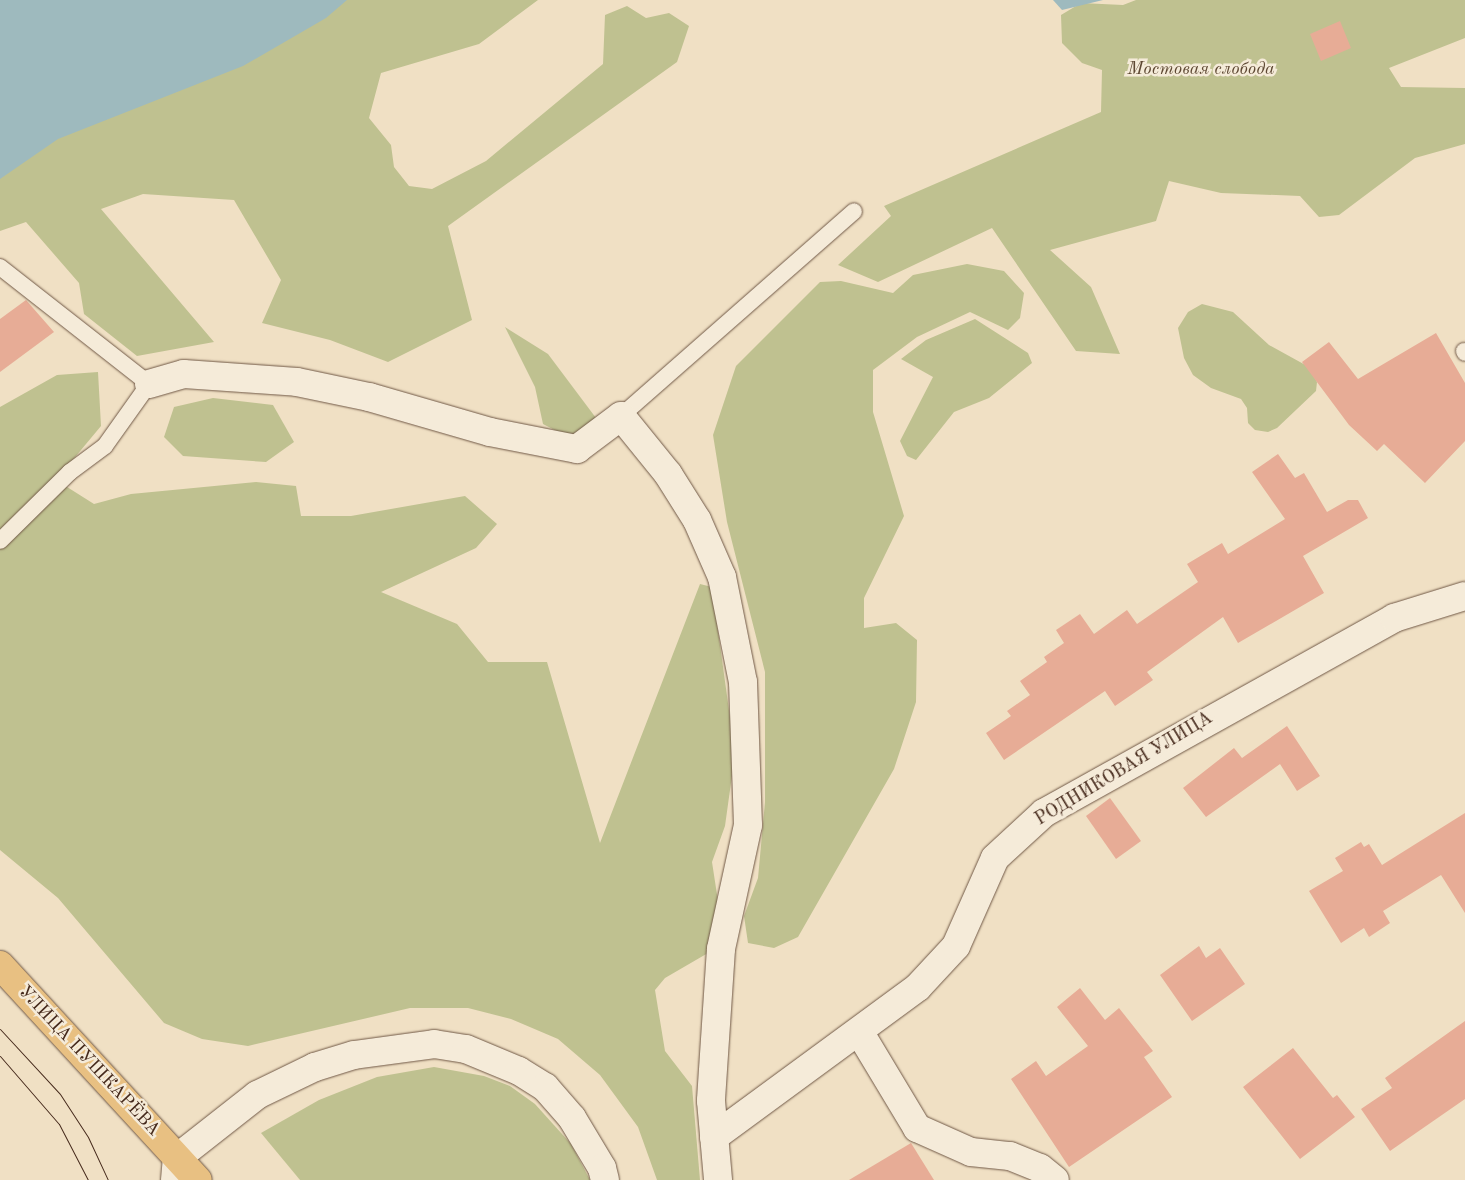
<!DOCTYPE html>
<html>
<head>
<meta charset="utf-8">
<style>
  body { margin:0 }
  #map { position:relative; width:1465px; height:1180px; overflow:hidden; background:#f0e0c4; font-family:"Old Standard TT",serif }
  div>[style] { position:absolute }
  [style*='--x'] { left:calc(var(--x)*1px); top:calc(var(--y)*1px); width:calc(var(--w)*1px); rotate:calc(var(--a)*1deg) }
  .green>* { inset:0; background:#bfc190 }
  .water>* { inset:0; background:#9ebabe }
  .building>* { inset:0; background:#e7ac96 }
  .roads { filter:drop-shadow(0 0 1px #705846) drop-shadow(0 0 1px #705846) }
  .lane>* { height:16px; margin:-8px; padding:0 8px; transform-origin:8px; border-radius:8px; background:#f5ebd9 }
  .street>* { height:28px; margin:-14px; padding:0 14px; transform-origin:14px; border-radius:14px; background:#f5ebd9 }
  .secondary>* { height:28px; margin:-14px; padding:0 14px; transform-origin:14px; border-radius:14px; background:#f5ebd9 }
  .primary>* { height:28px; margin:-14px; padding:0 14px; transform-origin:14px; border-radius:14px; background:#e8c082 }
  .tram>* { height:1px; margin:-0.5px; padding:0 0.5px; transform-origin:0.5px; border-radius:0.5px; background:#462a1c }
  span { translate:-50% -50%; white-space:nowrap; text-align:center; line-height:1.15; -webkit-text-stroke:5px #f5ebd9; paint-order:stroke }
  .park-label { font-size:18px; color:#5e4833; font-style:italic }
  .street-label { font-size:18px; color:#462a1c }
</style>
</head>
<body>
<div id="map">
  <div class="green">
    <i style="clip-path:polygon(304px 0,538px 0,479px 44px,381px 73px,369px 118px,391px 145px,394px 167px,409px 186px,432px 189px,486px 161px,603px 64px,605px 15px,627px 6px,646px 18px,669px 13px,689px 26px,677px 62px,448px 226px,472px 320px,388px 362px,330px 340px,262px 323px,281px 280px,234px 200px,143px 194px,101px 209px,214px 342px,137px 356px,84px 314px,79px 283px,26px 222px,0 231px,0 141px)"></i>
    <i style="clip-path:polygon(1136px 0,1465px 0,1465px 38px,1389px 68px,1401px 87px,1465px 88px,1465px 144px,1415px 158px,1339px 215px,1319px 217px,1300px 196px,1221px 193px,1169px 181px,1156px 221px,1050px 250px,1091px 287px,1120px 354px,1076px 351px,992px 228px,878px 282px,838px 265px,891px 216px,884px 206px,1101px 112px,1102px 70px,1082px 63px,1062px 43px,1061px 15px,1081px 3px,1123px 5px)"></i>
    <i style="clip-path:polygon(967px 264px,1004px 271px,1024px 293px,1020px 318px,1008px 330px,970px 312px,917px 337px,873px 370px,873px 412px,904px 516px,864px 598px,864px 628px,896px 623px,917px 640px,916px 702px,894px 769px,798px 937px,774px 948px,748px 943px,744px 916px,758px 878px,765px 802px,765px 672px,727px 522px,713px 435px,736px 366px,820px 282px,841px 281px,893px 293px,913px 275px)"></i>
    <i style="clip-path:polygon(1202px 304px,1233px 312px,1269px 345px,1309px 367px,1317px 382px,1316px 391px,1277px 428px,1268px 432px,1255px 430px,1248px 423px,1247px 408px,1241px 399px,1211px 388px,1193px 375px,1184px 358px,1178px 328px,1188px 312px)"></i>
    <i style="clip-path:polygon(975px 319px,1028px 353px,1032px 363px,989px 398px,954px 412px,916px 460px,907px 456px,900px 441px,933px 377px,901px 359px,926px 340px)"></i>
    <i style="clip-path:polygon(505px 327px,548px 354px,611px 438px,597px 452px,543px 424px,535px 387px)"></i>
    <i style="clip-path:polygon(98px 372px,101px 426px,56px 480px,94px 504px,131px 494px,256px 482px,296px 486px,301px 516px,351px 516px,465px 496px,497px 524px,476px 548px,381px 592px,457px 624px,488px 662px,547px 662px,600px 843px,700px 584px,712px 587px,735px 754px,725px 826px,712px 862px,718px 901px,708px 953px,665px 978px,655px 990px,665px 1051px,692px 1086px,700px 1180px,657px 1180px,638px 1127px,600px 1075px,558px 1039px,511px 1019px,468px 1008px,410px 1008px,248px 1046px,202px 1039px,164px 1023px,58px 898px,0 850px,0 407px,57px 375px)"></i>
    <i style="clip-path:polygon(213px 398px,273px 405px,294px 442px,266px 462px,183px 456px,164px 437px,174px 407px)"></i>
    <i style="clip-path:polygon(434px 1067px,484px 1076px,510px 1086px,535px 1104px,571px 1144px,590px 1180px,300px 1180px,261px 1133px,319px 1100px,377px 1077px)"></i>
  </div>
  <div class="water">
    <i style="clip-path:polygon(0 0,347px 0,326px 18px,243px 66px,58px 139px,0 179px)"></i>
    <i style="clip-path:polygon(1053px 0,1103px 0,1062px 10px)"></i>
  </div>
  <div class="building">
    <i style="clip-path:polygon(1340px 21px,1351px 48px,1321px 61px,1310px 34px)"></i>
    <i style="clip-path:polygon(26px 300px,54px 332px,0 372px,0 319px)"></i>
    <i style="clip-path:polygon(1436px 333px,1465px 383px,1465px 441px,1425px 483px,1384px 444px,1377px 451px,1349px 425px,1302px 362px,1329px 342px,1358px 379px)"></i>
    <i style="clip-path:polygon(1278px 454px,1295px 478px,1304px 473px,1327px 512px,1348px 500px,1358px 500px,1368px 518px,1303px 556px,1324px 593px,1238px 643px,1223px 617px,1147px 672px,1153px 680px,1115px 706px,1105px 691px,1004px 760px,986px 733px,1011px 716px,1007px 711px,1030px 695px,1020px 681px,1047px 662px,1044px 657px,1064px 643px,1056px 630px,1080px 614px,1094px 634px,1127px 610px,1137px 624px,1198px 582px,1187px 564px,1222px 543px,1228px 554px,1285px 519px,1252px 472px)"></i>
    <i style="clip-path:polygon(1287px 726px,1320px 776px,1297px 791px,1280px 764px,1206px 817px,1183px 788px,1234px 748px,1242px 758px)"></i>
    <i style="clip-path:polygon(1110px 798px,1141px 841px,1116px 859px,1086px 816px)"></i>
    <i style="clip-path:polygon(1465px 813px,1465px 913px,1441px 875px,1383px 911px,1390px 923px,1369px 937px,1364px 928px,1341px 943px,1309px 891px,1343px 871px,1335px 858px,1361px 842px,1364px 847px,1369px 844px,1382px 865px)"></i>
    <i style="clip-path:polygon(1199px 946px,1206px 958px,1220px 948px,1245px 984px,1192px 1021px,1160px 975px)"></i>
    <i style="clip-path:polygon(1080px 988px,1105px 1020px,1119px 1008px,1153px 1051px,1144px 1057px,1172px 1097px,1069px 1167px,1011px 1079px,1036px 1061px,1046px 1076px,1088px 1046px,1057px 1007px)"></i>
    <i style="clip-path:polygon(1465px 1021px,1465px 1099px,1390px 1151px,1361px 1109px,1392px 1088px,1385px 1078px)"></i>
    <i style="clip-path:polygon(1293px 1048px,1333px 1098px,1337px 1095px,1355px 1117px,1300px 1159px,1243px 1087px)"></i>
    <i style="clip-path:polygon(911px 1143px,934px 1180px,849px 1180px)"></i>
  </div>
  <div class="roads">
    <div class="lane">
      <i style="--x:0;--y:267;--w:189;--a:38.1"></i>
      <i style="--x:149;--y:384;--w:76;--a:125.4"></i>
      <i style="--x:105;--y:446;--w:44;--a:143.4"></i>
      <i style="--x:70;--y:472;--w:98;--a:135.4"></i>
      <i style="--x:1464;--y:351;--w:2;--a:63"></i>
      <i style="--x:621;--y:416;--w:310;--a:-41.3"></i>
    </div>
    <div class="street">
      <i style="--x:149;--y:384;--w:36;--a:-16"></i>
      <i style="--x:184;--y:374;--w:113;--a:4"></i>
      <i style="--x:297;--y:382;--w:74;--a:11.8"></i>
      <i style="--x:369;--y:397;--w:126;--a:16.1"></i>
      <i style="--x:490;--y:432;--w:89;--a:11.1"></i>
      <i style="--x:577;--y:449;--w:55;--a:-36.9"></i>
      <i style="--x:621;--y:416;--w:75;--a:51"></i>
      <i style="--x:668;--y:474;--w:54;--a:57.8"></i>
      <i style="--x:697;--y:520;--w:62;--a:66.3"></i>
      <i style="--x:722;--y:577;--w:107;--a:78.7"></i>
      <i style="--x:743;--y:682;--w:143;--a:88"></i>
      <i style="--x:748;--y:825;--w:127;--a:102.3"></i>
      <i style="--x:721;--y:949;--w:152;--a:93.8"></i>
      <i style="--x:711;--y:1101;--w:79;--a:84.9"></i>
      <i style="--x:860;--y:1033;--w:111;--a:59"></i>
      <i style="--x:917;--y:1128;--w:59;--a:24"></i>
      <i style="--x:971;--y:1152;--w:39;--a:6"></i>
      <i style="--x:1010;--y:1156;--w:32;--a:22"></i>
      <i style="--x:1040;--y:1168;--w:19;--a:39"></i>
      <i style="--x:714;--y:1137;--w:253;--a:-36.3"></i>
      <i style="--x:918;--y:987;--w:56;--a:-47.2"></i>
      <i style="--x:956;--y:946;--w:96;--a:-66.1"></i>
      <i style="--x:995;--y:858;--w:67;--a:-42.6"></i>
      <i style="--x:1044;--y:813;--w:401;--a:-29.1"></i>
      <i style="--x:1394;--y:618;--w:74;--a:-17.2"></i>
    </div>
    <div class="secondary">
      <i style="--x:175;--y:1180;--w:22;--a:-85"></i>
      <i style="--x:177;--y:1158;--w:102;--a:-38.2"></i>
      <i style="--x:257;--y:1095;--w:64;--a:-25.8"></i>
      <i style="--x:315;--y:1067;--w:41;--a:-17.1"></i>
      <i style="--x:354;--y:1055;--w:81;--a:-7.8"></i>
      <i style="--x:434;--y:1044;--w:32;--a:9"></i>
      <i style="--x:466;--y:1049;--w:57;--a:22.5"></i>
      <i style="--x:519;--y:1071;--w:31;--a:32"></i>
      <i style="--x:545;--y:1087;--w:41;--a:48.9"></i>
      <i style="--x:572;--y:1118;--w:58;--a:59"></i>
      <i style="--x:602;--y:1168;--w:12;--a:76"></i>
    </div>
    <div class="primary">
      <i style="--x:0;--y:965;--w:292;--a:47.4"></i>
    </div>
  </div>
  <div class="tram">
    <i style="--x:0;--y:1029;--w:88;--a:47.3"></i>
    <i style="--x:60;--y:1094;--w:51;--a:56.9"></i>
    <i style="--x:88;--y:1137;--w:47;--a:65.1"></i>
    <i style="--x:0;--y:1056;--w:90;--a:49.1"></i>
    <i style="--x:59;--y:1124;--w:63;--a:62.6"></i>
  </div>
  <div class="park-label">
    <span style="left:1201px;top:69px">Мостовая слобода</span>
  </div>
  <div class="street-label">
    <span style="left:1124px;top:769px;rotate:-31deg">РОДНИКОВАЯ УЛИЦА</span>
    <span style="left:89px;top:1061px;rotate:47deg">УЛИЦА ПУШКАРЁВА</span>
  </div>
</div>
</body>
</html>
